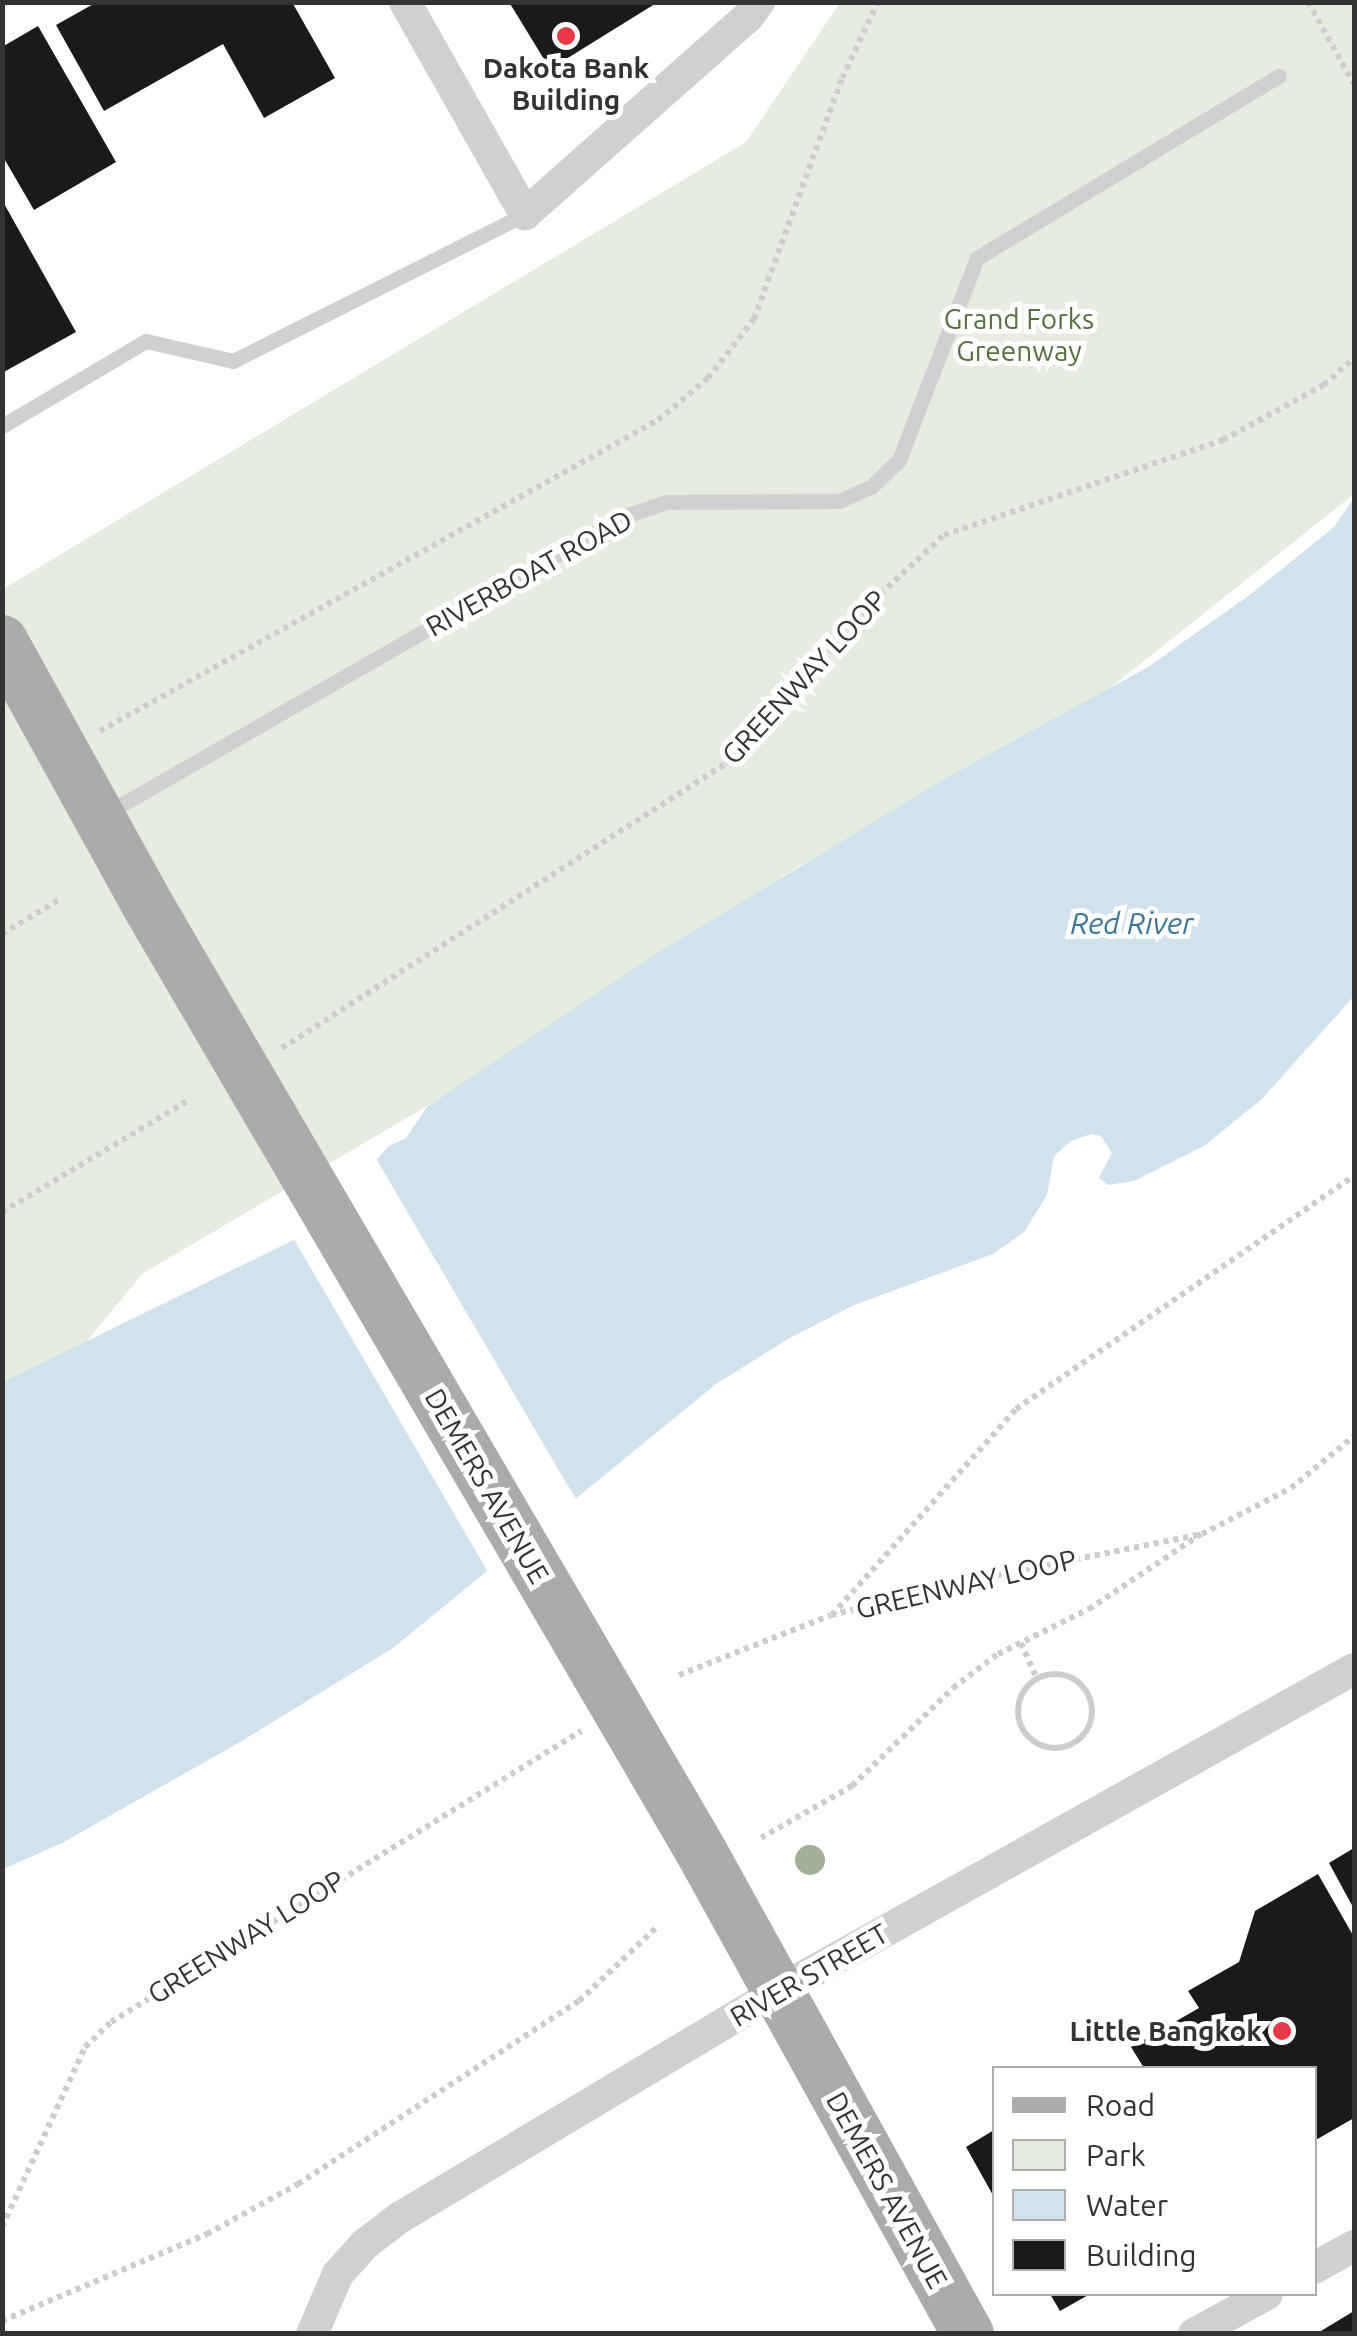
<!DOCTYPE html>
<html>
<head>
<meta charset="utf-8">
<style>
  body { margin:0 }
  #map { position:relative; width:1357px; height:2336px; overflow:hidden; background:#fff; font-family:Ubuntu,sans-serif }
  div>[style] { position:absolute }
  [style*='--x'] { left:calc(var(--x)*1px); top:calc(var(--y)*1px); width:calc(var(--w)*1px); rotate:calc(var(--a)*1deg) }
  .green>* { inset:0; background:#e6ecdf }
  .water>* { inset:0; background:#cfe2ee }
  .pier>* { inset:0; background:#fff }
  .building>* { inset:0; background:#1a1a1a }
  .path>* { height:6px; margin-top:-3px; transform-origin:0; background:repeating-linear-gradient(90deg,#cdcdcd 0 5px,transparent 0 10px) }
  .path>.ring { margin:-3px; padding:0; box-sizing:content-box; background:none; border:6px solid #cdcdcd; border-radius:50% }
  .lane>* { height:15px; margin:-7.5px; padding:0 7.5px; transform-origin:7.5px; border-radius:7.5px; background:#d0d0d0 }
  .street>* { height:32px; margin:-16px; padding:0 16px; transform-origin:16px; border-radius:16px; background:#d0d0d0 }
  .primary>* { height:52px; margin:-26px; padding:0 26px; transform-origin:26px; border-radius:26px; background:#ababab }
  .primary-bridge>* { height:52px; margin:-26px; padding:0 26px; transform-origin:26px; border-radius:26px; background:#ababab }
  .trees>* { width:30px; height:30px; margin:-15px; border-radius:50%; background:#a2b095 }
  .dots>* { width:28px; height:28px; translate:-50% -50%; box-sizing:border-box; border:5px solid #fff; border-radius:50% }
  span { translate:-50% -50%; white-space:nowrap; text-align:center; line-height:1.15; -webkit-text-stroke:10px #fff; paint-order:stroke }
  .poi-label { font-size:28px; color:#333; font-weight:700 }
  .right { translate:-100% -50%; text-align:right }
  .park-label { font-size:28px; color:#56703f }
  .street-label { font-size:28px; color:#333 }
  .water-label { font-size:30px; color:#3f7597; font-style:italic }
  .frame { position:absolute; inset:0; border:5px solid #333; pointer-events:none }
  .legend { position:absolute; left:992px; top:2066px; width:325px; height:230px; box-sizing:border-box; background:#fff; border:2px solid #adadad; margin:0; padding:12px 18px; list-style:none; font-size:30px; color:#333 }
  .legend li { display:flex; align-items:center; gap:20px; height:50px }
  .legend b { width:50px; border:2px solid #adadad }
</style>
</head>
<body>
<div id="map">
  <div class="green">
    <i style="clip-path:polygon(840px 3px,1354px 3px,1354px 494px,1110px 688px,796px 868px,471px 1080px,142px 1274px,87px 1341px,3px 1383px,3px 589px,746px 142px)"></i>
  </div>
  <div class="water">
    <i style="clip-path:polygon(1354px 498px,1354px 996px,1262px 1099px,1204px 1146px,1134px 1181px,1108px 1185px,1099px 1178px,1112px 1153px,1101px 1136px,1091px 1134px,1071px 1141px,1054px 1156px,1047px 1195px,1024px 1232px,993px 1254px,854px 1305px,788px 1339px,716px 1384px,393px 1648px,240px 1742px,62px 1843px,3px 1869px,3px 1382px,308px 1233px,389px 1146px,406px 1138px,427px 1107px,664px 949px,948px 777px,1148px 667px,1251px 594px,1334px 527px)"></i>
  </div>
  <div class="pier">
    <i style="clip-path:polygon(374px 1155px,577px 1501px,488px 1572px,292px 1236px,340px 1198px)"></i>
  </div>
  <div class="building">
    <i style="clip-path:polygon(97px 2px,292px 2px,335px 78px,264px 118px,223px 44px,104px 111px,56px 25px)"></i>
    <i style="clip-path:polygon(509px 2px,658px 2px,550px 69px)"></i>
    <i style="clip-path:polygon(38px 26px,116px 162px,34px 210px,2px 155px,2px 47px)"></i>
    <i style="clip-path:polygon(2px 200px,76px 332px,2px 373px)"></i>
    <i style="clip-path:polygon(1354px 1848px,1354px 1909px,1329px 1863px)"></i>
    <i style="clip-path:polygon(1318px 1874px,1354px 1937px,1354px 2118px,1314px 2141px,1314px 2068px,1144px 2068px,1131px 2047px,1199px 2008px,1188px 1991px,1239px 1962px,1255px 1911px)"></i>
    <i style="clip-path:polygon(994px 2130px,994px 2197px,966px 2147px)"></i>
    <i style="clip-path:polygon(1050px 2294px,1090px 2294px,1060px 2311px)"></i>
    <i style="clip-path:polygon(1354px 2311px,1354px 2334px,1316px 2334px)"></i>
  </div>
  <div class="path">
    <i style="--x:1308;--y:2;--w:94;--a:60.7"></i>
    <i style="--x:100;--y:731;--w:639;--a:-29.13"></i>
    <i style="--x:658;--y:420;--w:65;--a:-40"></i>
    <i style="--x:708;--y:378;--w:75;--a:-52.1"></i>
    <i style="--x:754;--y:319;--w:257;--a:-69.9"></i>
    <i style="--x:842;--y:78;--w:84;--a:-64.7"></i>
    <i style="--x:2;--y:934;--w:70;--a:-31"></i>
    <i style="--x:282;--y:1048;--w:526;--a:-32.66"></i>
    <i style="--x:725;--y:764;--w:63;--a:-43.1"></i>
    <i style="--x:771;--y:721;--w:157;--a:-49.6"></i>
    <i style="--x:873;--y:601;--w:97;--a:-42.9"></i>
    <i style="--x:944;--y:535;--w:295;--a:-18.8"></i>
    <i style="--x:1223;--y:440;--w:115;--a:-28.6"></i>
    <i style="--x:1324;--y:385;--w:40;--a:-42"></i>
    <i style="--x:2;--y:1212;--w:218;--a:-30.9"></i>
    <i style="--x:832;--y:1615;--w:276;--a:-48.2"></i>
    <i style="--x:1016;--y:1409;--w:411;--a:-34.6"></i>
    <i style="--x:1021;--y:1643;--w:39;--a:66"></i>
    <i class="ring" style="left:1018px;top:1674px;width:68px;height:68px"></i>
    <i style="--x:679;--y:1675;--w:163;--a:-21.5"></i>
    <i style="--x:831;--y:1615;--w:161;--a:-13.7"></i>
    <i style="--x:987;--y:1577;--w:219;--a:-11.3"></i>
    <i style="--x:1202;--y:1534;--w:100;--a:-27.3"></i>
    <i style="--x:1291;--y:1488;--w:82;--a:-39.5"></i>
    <i style="--x:761;--y:1838;--w:105;--a:-29.7"></i>
    <i style="--x:852;--y:1786;--w:141;--a:-44.1"></i>
    <i style="--x:953;--y:1688;--w:56;--a:-37.1"></i>
    <i style="--x:998;--y:1654;--w:102;--a:-26.3"></i>
    <i style="--x:1089;--y:1609;--w:135;--a:-33.8"></i>
    <i style="--x:2;--y:2227;--w:198;--a:-65.2"></i>
    <i style="--x:85;--y:2047;--w:36;--a:-44"></i>
    <i style="--x:111;--y:2022;--w:553;--a:-31.76"></i>
    <i style="--x:2;--y:2321;--w:223;--a:-23"></i>
    <i style="--x:207;--y:2234;--w:104;--a:-28.8"></i>
    <i style="--x:298;--y:2184;--w:335;--a:-33.1"></i>
    <i style="--x:579;--y:2001;--w:110;--a:-43.5"></i>
  </div>
  <div class="lane">
    <i style="--x:2;--y:426;--w:167;--a:-30.6"></i>
    <i style="--x:146;--y:341;--w:89;--a:12.9"></i>
    <i style="--x:233;--y:361;--w:327;--a:-26.7"></i>
    <i style="--x:107;--y:813;--w:595;--a:-29.84"></i>
    <i style="--x:623;--y:517;--w:46;--a:-19.2"></i>
    <i style="--x:666;--y:502;--w:173;--a:-0.3"></i>
    <i style="--x:839;--y:501;--w:35;--a:-24"></i>
    <i style="--x:871;--y:487;--w:39;--a:-44"></i>
    <i style="--x:899;--y:460;--w:217;--a:-68.9"></i>
    <i style="--x:977;--y:258;--w:353;--a:-31.1"></i>
  </div>
  <div class="street">
    <i style="--x:405;--y:2;--w:244;--a:60.5"></i>
    <i style="--x:525;--y:214;--w:298;--a:-41.5"></i>
    <i style="--x:748;--y:17;--w:19;--a:-54"></i>
    <i style="--x:1314;--y:2268;--w:46;--a:-28.8"></i>
    <i style="--x:312;--y:2334;--w:65;--a:-66.6"></i>
    <i style="--x:338;--y:2274;--w:40;--a:-48"></i>
    <i style="--x:365;--y:2244;--w:43;--a:-37.4"></i>
    <i style="--x:399;--y:2218;--w:440;--a:-30.9"></i>
    <i style="--x:776;--y:1992;--w:662;--a:-29.2"></i>
    <i style="--x:1194;--y:2334;--w:83;--a:-28.7"></i>
  </div>
  <div class="primary">
    <i style="--x:2;--y:641;--w:306;--a:61.1"></i>
    <i style="--x:702;--y:1853;--w:550;--a:61.06"></i>
  </div>
  <div class="primary-bridge">
    <i style="--x:150;--y:909;--w:1094;--a:59.68"></i>
  </div>
  <div class="trees">
    <i style="left:810px;top:1860px"></i>
  </div>
  <div class="dots">
    <i style="left:566px;top:36px;background:#e63946"></i>
    <i style="left:1282px;top:2031px;background:#e63946"></i>
  </div>
  <div class="poi-label">
    <span style="left:566px;top:84px">Dakota Bank<br>Building</span>
    <span class="right" style="left:1262px;top:2031px">Little Bangkok</span>
  </div>
  <div class="park-label">
    <span style="left:1019px;top:335px">Grand Forks<br>Greenway</span>
  </div>
  <div class="street-label">
    <span style="left:529px;top:573px;rotate:-29deg">RIVERBOAT ROAD</span>
    <span style="left:804px;top:677px;rotate:-47deg">GREENWAY LOOP</span>
    <span style="left:487px;top:1486px;rotate:60deg">DEMERS AVENUE</span>
    <span style="left:966px;top:1584px;rotate:-13deg">GREENWAY LOOP</span>
    <span style="left:246px;top:1937px;rotate:-32deg">GREENWAY LOOP</span>
    <span style="left:809px;top:1975px;rotate:-30deg">RIVER STREET</span>
    <span style="left:887px;top:2190px;rotate:61deg">DEMERS AVENUE</span>
  </div>
  <div class="water-label">
    <span style="left:1132px;top:923px">Red River</span>
  </div>
  <div class="frame"></div>
  <ul class="legend">
  <li><b style="height:12px;background:#ababab"></b>Road</li>
  <li><b style="height:28px;background:#e6ecdf"></b>Park</li>
  <li><b style="height:28px;background:#cfe2ee"></b>Water</li>
  <li><b style="height:28px;background:#1a1a1a"></b>Building</li>
  </ul>
</div>
</body>
</html>
